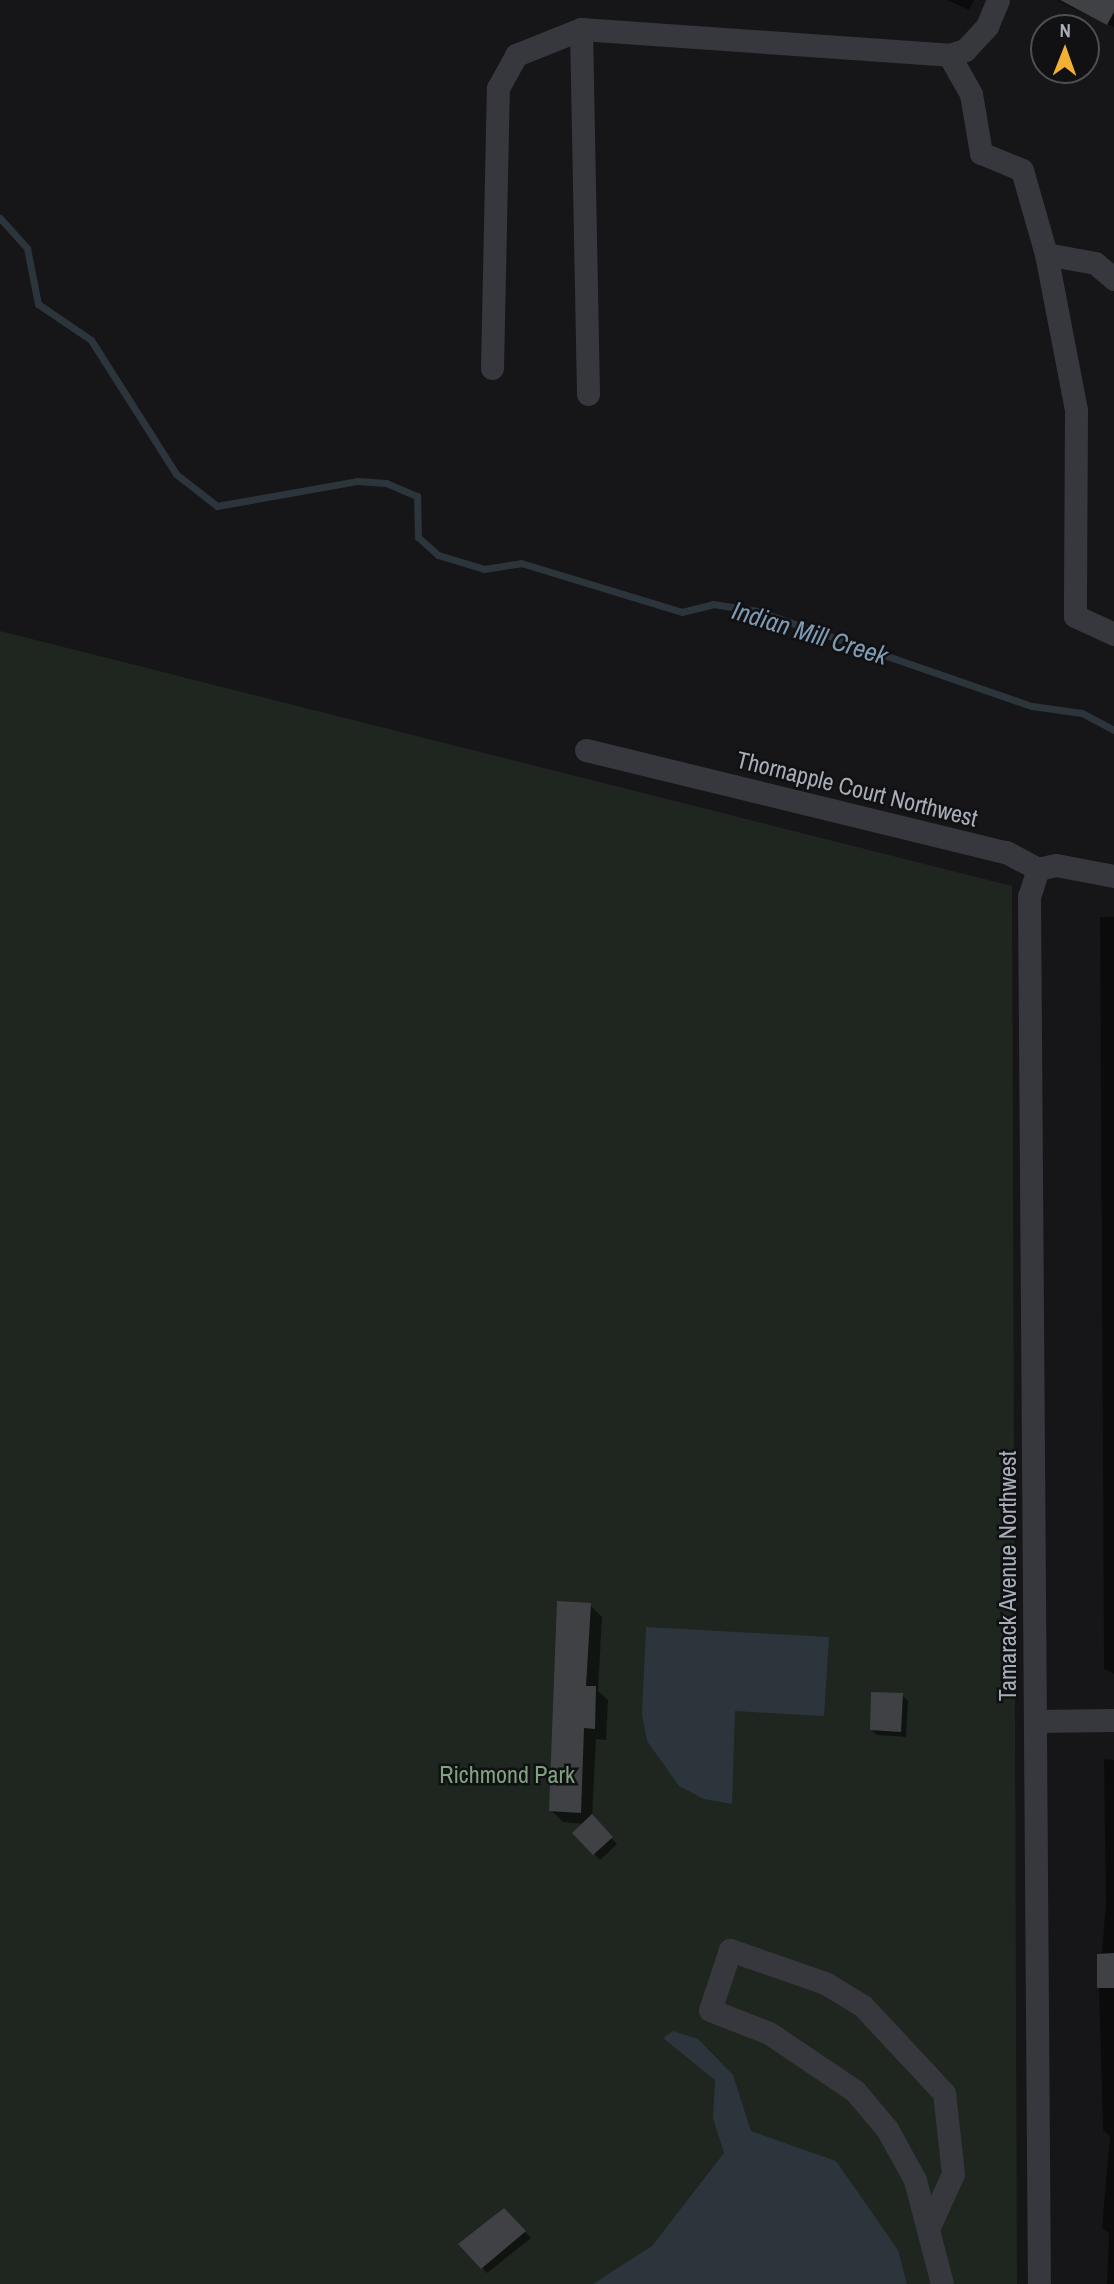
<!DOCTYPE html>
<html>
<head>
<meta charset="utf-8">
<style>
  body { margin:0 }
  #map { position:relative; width:1114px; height:2284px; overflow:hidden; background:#161618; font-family:"Archivo Narrow",sans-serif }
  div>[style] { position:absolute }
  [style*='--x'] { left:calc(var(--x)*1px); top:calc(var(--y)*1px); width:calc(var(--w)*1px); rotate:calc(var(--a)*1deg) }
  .green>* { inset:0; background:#1e261f }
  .water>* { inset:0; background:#2c353c }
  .shadow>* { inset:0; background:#0007 }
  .stream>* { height:7px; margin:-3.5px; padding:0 3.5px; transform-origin:3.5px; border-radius:3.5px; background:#2c353c }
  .building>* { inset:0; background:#404145 }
  .minor>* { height:23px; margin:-11.5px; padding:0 11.5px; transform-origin:11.5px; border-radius:11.5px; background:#37383d }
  span { translate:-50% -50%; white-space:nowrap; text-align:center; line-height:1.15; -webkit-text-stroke:5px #111113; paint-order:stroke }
  .street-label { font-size:24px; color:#a8adb8 }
  .park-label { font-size:24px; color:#7fa381 }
  .water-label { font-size:26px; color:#7f9bb3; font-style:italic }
  .north { position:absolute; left:1030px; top:14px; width:70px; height:70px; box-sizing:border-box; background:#111113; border:2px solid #4d4f55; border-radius:50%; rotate:1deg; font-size:19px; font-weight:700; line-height:28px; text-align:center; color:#a8adb8 }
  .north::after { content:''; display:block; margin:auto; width:24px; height:32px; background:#f2b134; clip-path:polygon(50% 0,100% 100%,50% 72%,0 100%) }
</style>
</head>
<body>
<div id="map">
  <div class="green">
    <i style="clip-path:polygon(0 631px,1012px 886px,1017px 2284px,0 2284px)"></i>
  </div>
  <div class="water">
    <i style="clip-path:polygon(646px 1627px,829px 1637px,824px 1716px,735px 1711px,732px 1804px,704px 1799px,679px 1786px,647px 1741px,642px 1715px)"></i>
    <i style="clip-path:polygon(673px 2031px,698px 2039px,733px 2075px,751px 2131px,836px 2161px,898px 2250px,907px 2284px,593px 2284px,652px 2246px,724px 2153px,713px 2118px,715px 2080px,663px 2038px)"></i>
  </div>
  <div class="shadow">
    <i style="clip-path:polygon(947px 0,974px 0,969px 10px)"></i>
    <i style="clip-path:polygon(1058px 0,1114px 0,1114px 27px,1060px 2px)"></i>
    <i style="clip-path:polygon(1100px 917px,1114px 917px,1114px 1674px,1104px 1669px)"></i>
    <i style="clip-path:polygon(590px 1605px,602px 1617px,598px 1691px,608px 1700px,606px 1740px,596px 1739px,592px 1818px,617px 1844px,600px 1860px,574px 1833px,584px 1824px,563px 1822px,551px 1810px)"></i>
    <i style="clip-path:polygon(902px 1695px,908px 1701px,906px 1737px,877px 1735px,872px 1730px)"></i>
    <i style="clip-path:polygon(1104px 1759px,1114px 1760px,1114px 2284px,1107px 2284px,1109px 2233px,1102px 2228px,1110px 2136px,1103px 2130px,1099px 1988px,1106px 1903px)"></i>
    <i style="clip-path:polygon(504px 2210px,531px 2238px,487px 2273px,460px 2244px)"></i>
  </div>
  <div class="stream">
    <i style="--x:0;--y:218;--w:40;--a:48"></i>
    <i style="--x:27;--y:248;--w:57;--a:78.9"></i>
    <i style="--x:38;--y:304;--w:64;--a:34.2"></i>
    <i style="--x:91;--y:340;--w:159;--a:57.6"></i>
    <i style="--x:176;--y:474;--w:52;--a:38"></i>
    <i style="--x:217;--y:506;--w:142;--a:-10.1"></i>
    <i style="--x:357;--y:481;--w:29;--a:4"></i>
    <i style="--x:386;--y:483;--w:34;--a:23"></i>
    <i style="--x:417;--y:496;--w:41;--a:88.6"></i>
    <i style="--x:418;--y:537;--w:27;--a:42"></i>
    <i style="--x:438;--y:555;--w:48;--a:16.9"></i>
    <i style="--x:484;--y:569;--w:37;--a:-9"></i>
    <i style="--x:521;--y:563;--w:168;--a:16.9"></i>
    <i style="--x:682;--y:612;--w:32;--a:-14"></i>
    <i style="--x:713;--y:604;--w:45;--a:9"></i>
    <i style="--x:757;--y:611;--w:291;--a:19.1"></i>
    <i style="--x:1032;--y:706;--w:50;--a:8"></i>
    <i style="--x:1082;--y:713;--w:36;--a:28"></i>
  </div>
  <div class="building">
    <i style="clip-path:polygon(1060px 0,1114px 0,1114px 12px,1107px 25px)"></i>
    <i style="clip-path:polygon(557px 1601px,591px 1603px,586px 1686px,596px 1686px,595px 1729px,584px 1728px,581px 1813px,549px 1811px)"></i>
    <i style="clip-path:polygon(871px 1692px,903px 1693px,901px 1732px,870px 1730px)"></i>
    <i style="clip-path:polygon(592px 1814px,613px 1837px,593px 1855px,572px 1833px)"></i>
    <i style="clip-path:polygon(1114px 1953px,1114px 1988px,1097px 1988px,1097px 1954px)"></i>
    <i style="clip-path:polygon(504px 2208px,526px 2231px,481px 2269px,458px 2244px)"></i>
  </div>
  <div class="minor">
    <i style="--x:581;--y:29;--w:365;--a:88.9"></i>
    <i style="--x:949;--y:55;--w:45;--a:60.6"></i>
    <i style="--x:971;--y:94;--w:60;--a:80.4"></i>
    <i style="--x:981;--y:153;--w:44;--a:22.5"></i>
    <i style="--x:1022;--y:170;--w:87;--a:74.1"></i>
    <i style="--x:1046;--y:254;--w:159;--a:79.1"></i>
    <i style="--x:1076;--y:410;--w:206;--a:90.3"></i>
    <i style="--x:1075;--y:616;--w:43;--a:24.8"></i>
    <i style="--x:1046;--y:254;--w:50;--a:10.4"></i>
    <i style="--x:1095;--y:263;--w:25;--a:40"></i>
    <i style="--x:492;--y:368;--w:280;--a:-88.8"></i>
    <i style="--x:498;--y:88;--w:38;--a:-61"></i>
    <i style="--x:516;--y:55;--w:70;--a:-21.8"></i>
    <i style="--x:581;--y:29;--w:369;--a:4"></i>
    <i style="--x:949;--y:55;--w:17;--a:-17"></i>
    <i style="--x:965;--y:50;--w:33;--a:-47"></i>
    <i style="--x:987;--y:26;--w:28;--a:-67"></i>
    <i style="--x:586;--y:750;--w:432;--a:13.7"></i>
    <i style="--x:1006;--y:852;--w:36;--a:28"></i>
    <i style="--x:1038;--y:869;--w:18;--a:-13"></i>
    <i style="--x:1056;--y:865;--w:59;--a:10.7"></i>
    <i style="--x:1038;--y:869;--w:28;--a:108"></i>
    <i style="--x:1029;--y:896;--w:1388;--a:89.59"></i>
    <i style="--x:1035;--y:1721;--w:79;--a:-0.7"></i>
    <i style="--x:928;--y:2229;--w:60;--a:-65.6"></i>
    <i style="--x:953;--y:2174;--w:81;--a:-96.3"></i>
    <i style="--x:944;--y:2093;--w:119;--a:-133"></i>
    <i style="--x:863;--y:2006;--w:44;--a:-148.8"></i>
    <i style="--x:825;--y:1983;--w:101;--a:-160.8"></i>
    <i style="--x:730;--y:1950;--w:63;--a:108.4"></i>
    <i style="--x:710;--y:2010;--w:63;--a:21.3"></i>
    <i style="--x:769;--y:2033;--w:104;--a:34"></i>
    <i style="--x:855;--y:2091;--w:50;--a:49.9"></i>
    <i style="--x:887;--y:2129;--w:58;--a:61.2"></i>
    <i style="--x:915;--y:2180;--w:107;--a:75.4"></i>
  </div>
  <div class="street-label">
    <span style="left:857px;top:789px;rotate:14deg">Thornapple Court Northwest</span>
    <span style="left:1008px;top:1576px;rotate:-90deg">Tamarack Avenue Northwest</span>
  </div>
  <div class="park-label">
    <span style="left:507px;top:1775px">Richmond Park</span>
  </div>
  <div class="water-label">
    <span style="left:810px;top:633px;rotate:17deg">Indian Mill Creek</span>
  </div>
  <div class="north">N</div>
</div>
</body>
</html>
